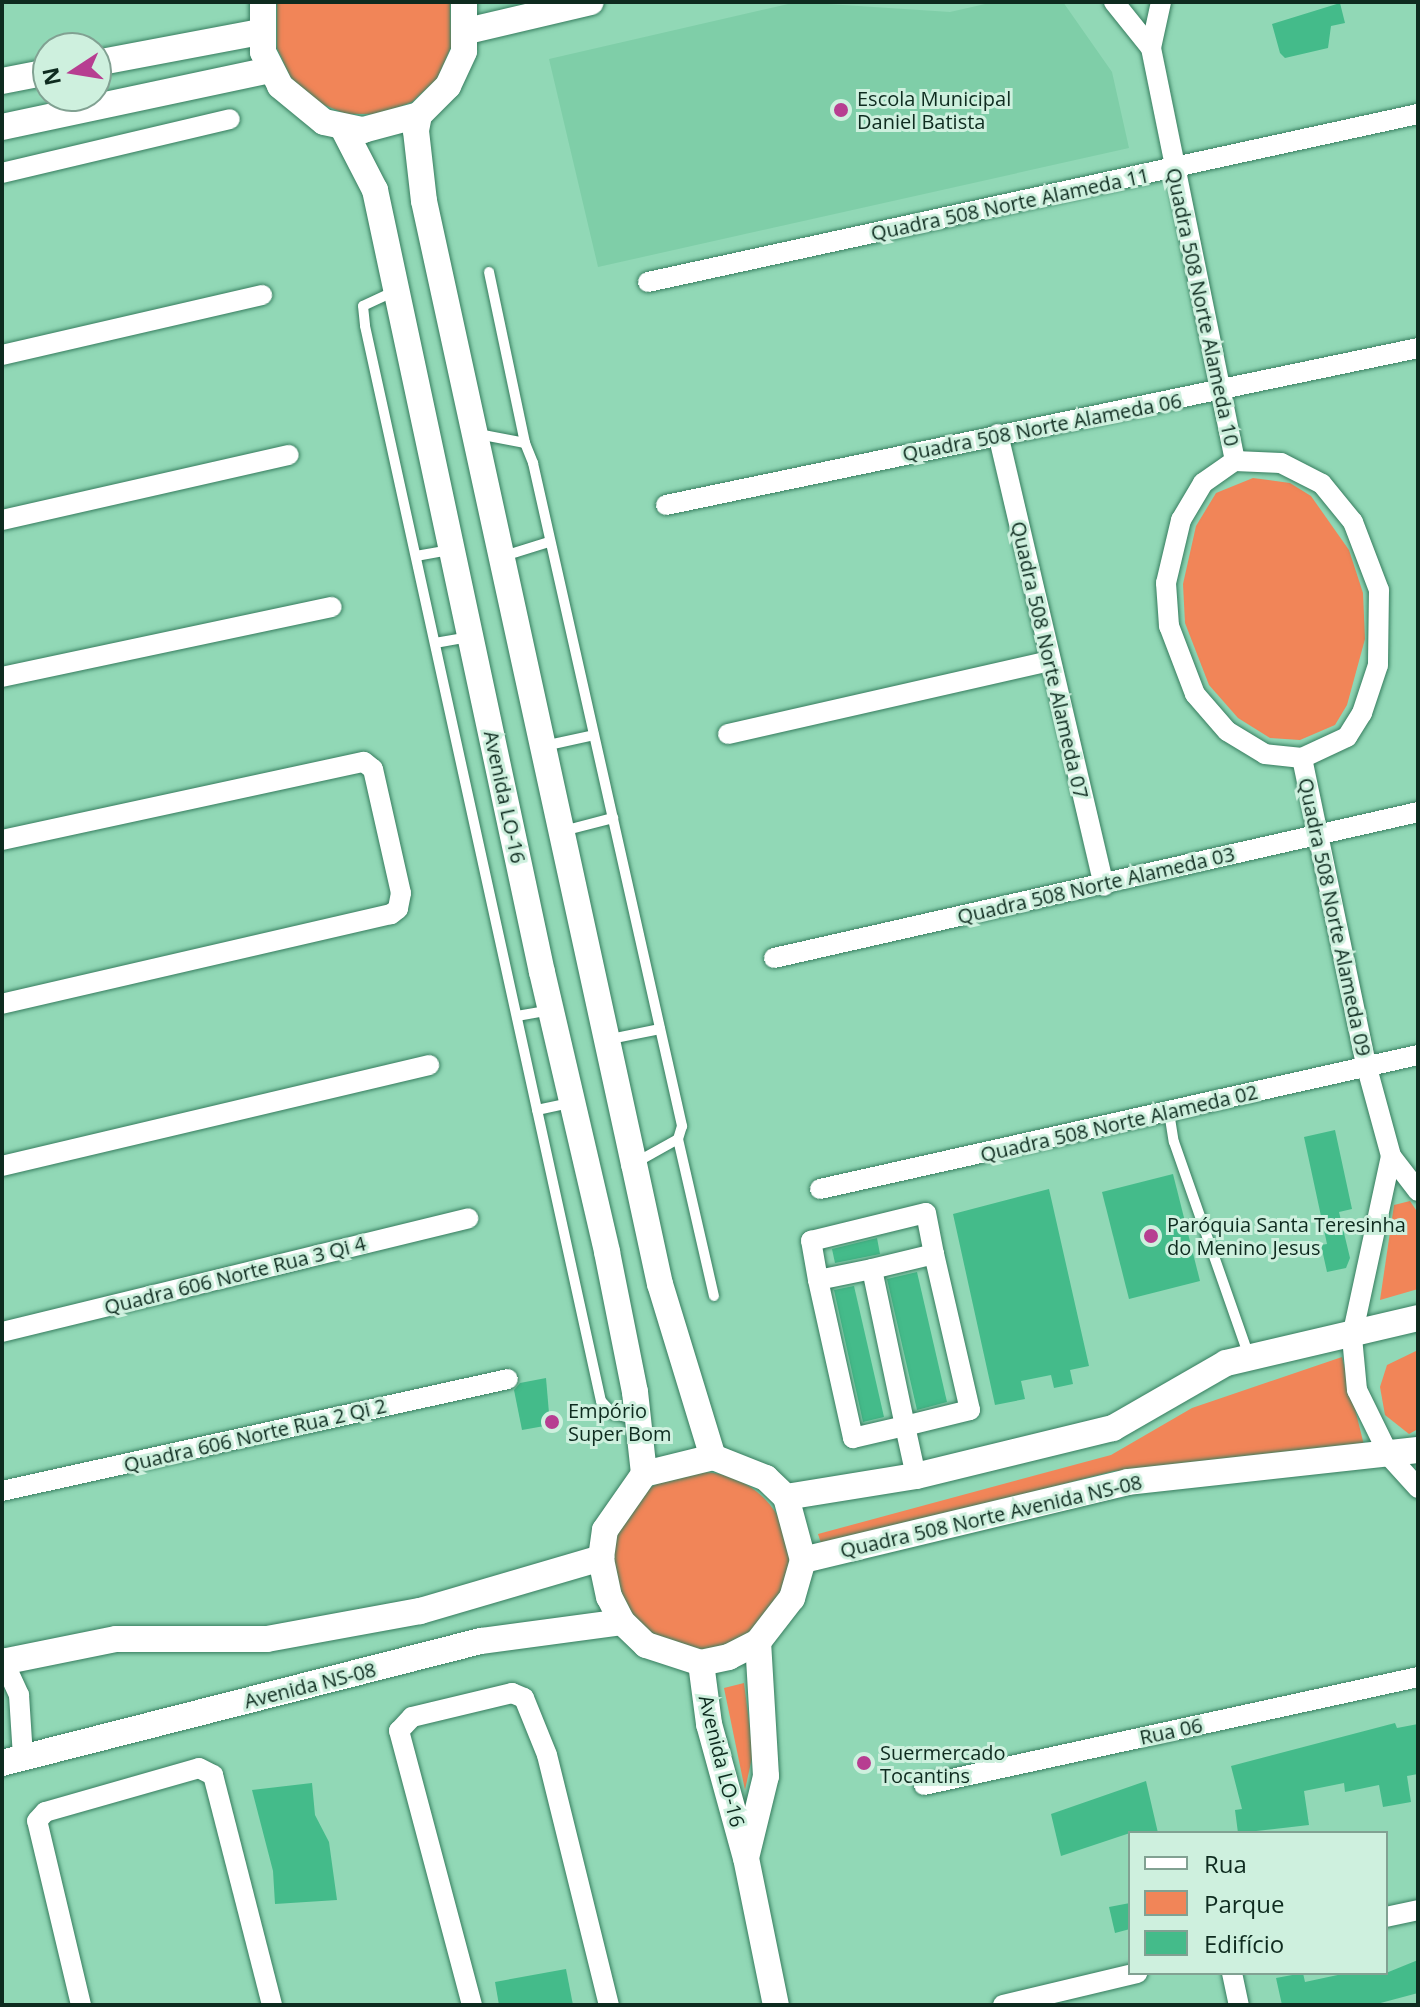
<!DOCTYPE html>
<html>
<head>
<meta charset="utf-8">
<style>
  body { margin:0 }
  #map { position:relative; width:1420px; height:2007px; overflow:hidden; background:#91d8b6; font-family:"Open Sans",sans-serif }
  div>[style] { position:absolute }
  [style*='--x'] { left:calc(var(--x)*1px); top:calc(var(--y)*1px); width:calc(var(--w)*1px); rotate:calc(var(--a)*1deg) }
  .built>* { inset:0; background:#7fcea8 }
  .green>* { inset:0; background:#f18558 }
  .round { border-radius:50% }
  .building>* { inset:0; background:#44bb8a }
  .roads { filter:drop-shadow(0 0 2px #377d5f) drop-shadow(0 0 2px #377d5f) }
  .service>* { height:10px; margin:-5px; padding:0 5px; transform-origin:5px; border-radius:5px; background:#fff }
  .minor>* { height:20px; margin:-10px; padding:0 10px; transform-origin:10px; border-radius:10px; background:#fff }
  .tertiary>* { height:26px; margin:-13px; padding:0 13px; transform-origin:13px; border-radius:13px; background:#fff }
  .dots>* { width:22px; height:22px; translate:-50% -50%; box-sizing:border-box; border:4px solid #cef0de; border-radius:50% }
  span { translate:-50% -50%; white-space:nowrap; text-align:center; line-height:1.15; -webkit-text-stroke:6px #cef0de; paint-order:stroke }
  .poi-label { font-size:20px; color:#0e2b1f }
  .left { translate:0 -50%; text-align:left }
  .street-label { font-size:20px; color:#0e2b1f }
  .frame { position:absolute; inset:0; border:4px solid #0e2b1f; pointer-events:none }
  .legend { position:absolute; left:1128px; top:1831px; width:260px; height:144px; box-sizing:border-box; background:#cef0de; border:2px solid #81a192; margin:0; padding:10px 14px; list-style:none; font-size:24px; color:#0e2b1f }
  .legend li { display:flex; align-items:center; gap:16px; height:40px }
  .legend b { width:40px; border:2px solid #81a192 }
  .north { position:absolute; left:32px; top:32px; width:80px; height:80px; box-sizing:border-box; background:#cef0de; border:2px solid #81a192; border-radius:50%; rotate:258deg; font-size:22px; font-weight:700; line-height:32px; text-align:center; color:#0e2b1f }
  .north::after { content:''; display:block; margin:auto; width:28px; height:36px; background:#b73e91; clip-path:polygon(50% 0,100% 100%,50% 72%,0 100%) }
</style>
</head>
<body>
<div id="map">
  <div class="built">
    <i style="clip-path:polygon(797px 2px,950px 12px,994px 2px,1063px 2px,1112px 72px,1129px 148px,598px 267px,549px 59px)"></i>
  </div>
  <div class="green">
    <i style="clip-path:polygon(277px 2px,450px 2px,451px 47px,437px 79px,412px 102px,380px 114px,346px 114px,315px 101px,291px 78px,277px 48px)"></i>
    <i style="clip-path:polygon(1253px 478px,1290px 483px,1311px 496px,1349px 550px,1363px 593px,1365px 639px,1347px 705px,1335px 725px,1300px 740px,1270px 738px,1238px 718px,1209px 685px,1185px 623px,1183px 584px,1196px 526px,1216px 493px)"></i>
    <i style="clip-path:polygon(1410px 1201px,1418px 1213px,1418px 1289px,1380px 1300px,1394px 1205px)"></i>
    <i style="clip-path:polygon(1418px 1350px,1418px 1429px,1409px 1434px,1385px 1415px,1380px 1387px,1387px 1365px)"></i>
    <i style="clip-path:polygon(1342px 1357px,1364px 1445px,1218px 1466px,1114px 1471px,822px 1546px,818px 1534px,1111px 1455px,1192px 1408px)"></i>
    <i class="round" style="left:612px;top:1472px;width:178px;height:178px"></i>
    <i style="clip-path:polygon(744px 1683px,753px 1753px,745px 1790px,724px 1688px)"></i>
  </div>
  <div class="building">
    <i style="clip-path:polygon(1340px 3px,1345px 23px,1331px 26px,1328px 48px,1285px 58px,1280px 53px,1272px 24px)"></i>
    <i style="clip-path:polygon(1335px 1130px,1352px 1209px,1339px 1212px,1350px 1258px,1346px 1268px,1327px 1272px,1321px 1245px,1327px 1244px,1304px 1137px)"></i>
    <i style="clip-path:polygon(1173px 1174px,1200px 1281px,1129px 1299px,1102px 1192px)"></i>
    <i style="clip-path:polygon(1049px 1189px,1089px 1366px,1070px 1370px,1073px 1384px,1054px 1388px,1051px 1375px,1021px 1381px,1025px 1399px,995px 1405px,953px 1214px)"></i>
    <i style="clip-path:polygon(877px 1238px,880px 1254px,835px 1263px,832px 1249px)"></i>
    <i style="clip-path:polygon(917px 1272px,947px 1402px,917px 1410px,887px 1279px)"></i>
    <i style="clip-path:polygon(854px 1286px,884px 1417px,863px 1422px,834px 1290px)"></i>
    <i style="clip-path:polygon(546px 1378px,550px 1425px,522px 1430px,514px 1390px,520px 1383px)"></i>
    <i style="clip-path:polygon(1395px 1723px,1397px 1728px,1418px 1724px,1418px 1774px,1407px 1776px,1411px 1802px,1383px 1807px,1379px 1785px,1345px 1792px,1344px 1783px,1304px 1791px,1309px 1825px,1238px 1833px,1235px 1810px,1242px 1809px,1231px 1766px)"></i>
    <i style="clip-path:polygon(1146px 1781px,1158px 1833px,1130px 1833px,1061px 1856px,1051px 1814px)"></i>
    <i style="clip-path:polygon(312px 1783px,315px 1815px,329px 1842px,337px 1900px,275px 1904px,273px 1871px,252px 1790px)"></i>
    <i style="clip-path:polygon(1130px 1903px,1130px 1929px,1115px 1933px,1109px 1907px)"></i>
    <i style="clip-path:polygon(1418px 1960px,1418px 1993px,1373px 2005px,1282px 2005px,1276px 1978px,1303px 1973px,1305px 1982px,1347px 1973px,1386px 1973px)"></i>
    <i style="clip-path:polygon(566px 1969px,573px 2005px,499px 2005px,495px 1982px)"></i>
  </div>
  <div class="roads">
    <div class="service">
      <i style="--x:489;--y:272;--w:175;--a:78.1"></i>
      <i style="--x:395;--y:291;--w:35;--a:155"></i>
      <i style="--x:363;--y:306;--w:20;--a:84"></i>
      <i style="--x:365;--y:326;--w:1101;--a:77.62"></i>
      <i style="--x:601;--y:1401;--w:18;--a:47"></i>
      <i style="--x:613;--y:1414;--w:23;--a:13"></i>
      <i style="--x:478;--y:434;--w:48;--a:10.8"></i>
      <i style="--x:525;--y:443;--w:22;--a:68"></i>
      <i style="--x:533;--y:463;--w:680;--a:77.33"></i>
      <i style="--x:682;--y:1126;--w:14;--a:107"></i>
      <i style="--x:678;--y:1139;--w:49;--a:150.8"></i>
      <i style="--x:416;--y:556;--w:35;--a:-10"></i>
      <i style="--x:504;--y:556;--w:47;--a:-17.3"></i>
      <i style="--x:435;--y:643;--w:34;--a:-10"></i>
      <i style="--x:544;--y:746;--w:51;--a:-12.4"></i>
      <i style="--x:563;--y:831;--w:52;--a:-14.6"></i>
      <i style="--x:517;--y:1016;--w:34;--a:-10"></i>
      <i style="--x:610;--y:1039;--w:51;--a:-11.3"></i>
      <i style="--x:537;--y:1110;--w:34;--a:-12"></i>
      <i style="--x:1169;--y:1112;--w:30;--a:81"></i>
      <i style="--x:1174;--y:1142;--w:227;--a:70.7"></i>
      <i style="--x:678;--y:1139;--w:161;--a:77.1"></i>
    </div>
    <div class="minor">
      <i style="--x:1114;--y:2;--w:59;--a:51.2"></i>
      <i style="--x:1161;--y:2;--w:47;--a:102.3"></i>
      <i style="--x:1151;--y:48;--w:421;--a:78.5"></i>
      <i style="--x:2;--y:173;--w:234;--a:-13.3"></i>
      <i style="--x:648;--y:282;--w:788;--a:-12.31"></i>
      <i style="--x:2;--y:355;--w:267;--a:-13"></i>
      <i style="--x:998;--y:434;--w:464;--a:76.8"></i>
      <i style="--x:1235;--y:461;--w:46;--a:2.5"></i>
      <i style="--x:1281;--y:463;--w:46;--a:27.1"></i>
      <i style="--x:1322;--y:484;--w:49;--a:50.8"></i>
      <i style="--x:1353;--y:522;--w:73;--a:69.1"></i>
      <i style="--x:1379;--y:590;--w:75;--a:90.8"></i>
      <i style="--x:1378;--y:665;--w:51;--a:108.4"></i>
      <i style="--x:1362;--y:713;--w:28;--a:122"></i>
      <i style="--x:1347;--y:737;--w:50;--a:155"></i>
      <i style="--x:1302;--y:758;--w:37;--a:-174"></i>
      <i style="--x:1265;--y:754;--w:44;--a:-148.8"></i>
      <i style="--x:1227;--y:731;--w:49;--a:-130.9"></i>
      <i style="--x:1195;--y:694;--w:73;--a:-110.9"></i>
      <i style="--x:1169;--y:626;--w:43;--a:-94"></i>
      <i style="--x:1166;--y:583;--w:65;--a:-76.6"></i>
      <i style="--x:1181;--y:520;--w:43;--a:-59.3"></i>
      <i style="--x:1203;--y:483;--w:39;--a:-35"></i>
      <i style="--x:666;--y:505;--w:768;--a:-11.79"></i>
      <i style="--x:2;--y:520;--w:294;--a:-12.8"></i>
      <i style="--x:2;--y:677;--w:337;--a:-12"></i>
      <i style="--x:728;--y:734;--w:330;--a:-12.8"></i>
      <i style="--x:1302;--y:758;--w:317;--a:78.2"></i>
      <i style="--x:1367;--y:1068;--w:91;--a:74.7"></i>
      <i style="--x:1391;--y:1156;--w:44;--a:52.4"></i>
      <i style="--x:2;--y:840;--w:370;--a:-12.2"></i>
      <i style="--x:364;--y:762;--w:11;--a:38"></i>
      <i style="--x:373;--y:769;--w:127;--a:77.3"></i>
      <i style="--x:401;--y:893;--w:16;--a:101"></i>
      <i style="--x:398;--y:909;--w:9;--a:144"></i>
      <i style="--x:391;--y:914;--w:399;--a:167"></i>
      <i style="--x:774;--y:958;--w:660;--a:-12.77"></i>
      <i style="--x:1391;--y:1156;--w:185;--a:102.2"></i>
      <i style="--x:1352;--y:1337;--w:53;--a:84.6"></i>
      <i style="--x:1357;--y:1390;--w:75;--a:63.8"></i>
      <i style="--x:1390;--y:1457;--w:42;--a:47.9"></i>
      <i style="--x:2;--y:1166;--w:439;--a:-13.3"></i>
      <i style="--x:820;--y:1189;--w:613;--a:-12.63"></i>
      <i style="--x:934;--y:1254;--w:160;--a:77"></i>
      <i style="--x:970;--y:1410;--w:67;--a:166.2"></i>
      <i style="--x:905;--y:1426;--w:160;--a:-101.9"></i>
      <i style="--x:872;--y:1269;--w:64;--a:-13.6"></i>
      <i style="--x:872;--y:1269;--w:55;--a:168.5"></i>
      <i style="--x:818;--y:1280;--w:162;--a:77.5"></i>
      <i style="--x:853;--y:1438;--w:53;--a:-13"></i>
      <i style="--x:905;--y:1426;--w:51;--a:77.6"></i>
      <i style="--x:818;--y:1280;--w:40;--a:-100"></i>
      <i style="--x:811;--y:1241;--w:118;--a:-13.7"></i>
      <i style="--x:926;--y:1213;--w:42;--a:79"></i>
      <i style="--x:2;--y:1332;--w:480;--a:-13.7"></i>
      <i style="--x:2;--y:1491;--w:518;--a:-12.48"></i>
      <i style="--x:2;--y:1658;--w:41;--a:65.3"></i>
      <i style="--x:19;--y:1695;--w:62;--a:86.3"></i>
      <i style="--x:924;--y:1785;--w:506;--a:-12.33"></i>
      <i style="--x:1386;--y:1917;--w:33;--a:-12"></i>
      <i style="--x:1232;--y:1973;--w:33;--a:78"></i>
      <i style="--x:81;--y:2005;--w:189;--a:-103.4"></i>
      <i style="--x:37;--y:1821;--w:12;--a:-48"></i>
      <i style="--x:45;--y:1812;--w:160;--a:-15.9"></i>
      <i style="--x:199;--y:1768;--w:16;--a:27"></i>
      <i style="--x:213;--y:1775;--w:237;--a:75.6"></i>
      <i style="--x:472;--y:2005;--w:284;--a:-104.9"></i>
      <i style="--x:399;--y:1731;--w:19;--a:-47"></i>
      <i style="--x:412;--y:1717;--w:103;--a:-13.5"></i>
      <i style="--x:512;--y:1693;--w:13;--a:23"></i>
      <i style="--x:524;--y:1698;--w:61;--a:68"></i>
      <i style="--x:547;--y:1755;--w:258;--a:76.1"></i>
      <i style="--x:1003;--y:2005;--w:138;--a:-13.4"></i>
    </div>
    <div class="tertiary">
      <i style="--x:263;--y:2;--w:50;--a:90"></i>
      <i style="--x:263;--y:52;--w:38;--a:63"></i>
      <i style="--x:280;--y:86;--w:57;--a:39.3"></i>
      <i style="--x:324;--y:122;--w:40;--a:12"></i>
      <i style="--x:363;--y:130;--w:58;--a:-15"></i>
      <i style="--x:419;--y:115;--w:41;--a:-45"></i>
      <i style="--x:448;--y:86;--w:38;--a:-65"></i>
      <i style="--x:464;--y:51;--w:49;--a:-90"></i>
      <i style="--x:467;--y:31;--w:127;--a:-13.2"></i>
      <i style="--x:96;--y:63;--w:167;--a:-10.7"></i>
      <i style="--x:2;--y:81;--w:47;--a:-11.1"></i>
      <i style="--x:419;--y:115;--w:16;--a:101"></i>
      <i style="--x:416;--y:131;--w:70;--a:83.5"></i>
      <i style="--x:424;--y:201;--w:986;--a:77.7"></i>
      <i style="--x:634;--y:1164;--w:123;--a:77.8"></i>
      <i style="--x:660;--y:1284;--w:181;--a:73"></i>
      <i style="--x:2;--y:127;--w:274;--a:-12"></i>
      <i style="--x:343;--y:128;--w:70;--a:62.7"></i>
      <i style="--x:375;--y:190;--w:800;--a:77.95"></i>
      <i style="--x:542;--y:972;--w:287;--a:76.9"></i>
      <i style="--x:607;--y:1252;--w:143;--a:78.7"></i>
      <i style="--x:635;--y:1392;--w:82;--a:83.7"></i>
      <i style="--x:713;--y:1457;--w:57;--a:21.6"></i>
      <i style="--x:766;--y:1478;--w:28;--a:44"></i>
      <i style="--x:786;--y:1497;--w:65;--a:74.9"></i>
      <i style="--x:803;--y:1560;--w:40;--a:106"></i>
      <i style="--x:792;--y:1598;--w:56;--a:127.7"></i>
      <i style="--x:758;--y:1642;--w:33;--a:153"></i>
      <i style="--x:729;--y:1657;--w:29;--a:168"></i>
      <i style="--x:701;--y:1663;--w:58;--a:-161.9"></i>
      <i style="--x:646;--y:1645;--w:33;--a:-136"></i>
      <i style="--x:622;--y:1622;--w:28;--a:-117"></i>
      <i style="--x:609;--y:1597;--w:40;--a:-102"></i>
      <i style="--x:601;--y:1558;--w:28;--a:-82"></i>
      <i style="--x:605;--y:1530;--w:68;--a:-55.1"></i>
      <i style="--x:644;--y:1474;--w:71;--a:-13.8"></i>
      <i style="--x:786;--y:1497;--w:132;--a:-9.2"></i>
      <i style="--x:916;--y:1476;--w:203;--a:-13.7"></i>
      <i style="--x:1113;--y:1428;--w:130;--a:-29.9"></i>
      <i style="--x:1226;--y:1363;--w:197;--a:-13.2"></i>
      <i style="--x:803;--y:1560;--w:334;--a:-13.5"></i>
      <i style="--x:1128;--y:1482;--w:292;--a:-6.3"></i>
      <i style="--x:2;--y:1662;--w:116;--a:-11.4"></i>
      <i style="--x:116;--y:1639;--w:151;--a:0"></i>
      <i style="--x:267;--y:1639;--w:156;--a:-10.4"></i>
      <i style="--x:420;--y:1611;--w:189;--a:-16.3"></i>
      <i style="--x:701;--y:1663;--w:62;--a:82.5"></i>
      <i style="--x:709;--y:1724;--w:139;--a:74.6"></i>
      <i style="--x:746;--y:1858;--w:150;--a:78.5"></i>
      <i style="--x:2;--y:1763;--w:495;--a:-14.3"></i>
      <i style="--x:482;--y:1641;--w:141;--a:-7.7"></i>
      <i style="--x:747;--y:1854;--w:80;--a:-76.3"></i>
      <i style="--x:766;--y:1776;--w:134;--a:-93.4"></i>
    </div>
  </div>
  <div class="dots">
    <i style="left:841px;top:110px;background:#b73e91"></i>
    <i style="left:1151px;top:1236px;background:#b73e91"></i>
    <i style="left:552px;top:1422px;background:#b73e91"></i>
    <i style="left:864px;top:1763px;background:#b73e91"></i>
  </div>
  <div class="poi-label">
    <span class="left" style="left:857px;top:110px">Escola Municipal<br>Daniel Batista</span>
    <span class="left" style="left:1167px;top:1236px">Paróquia Santa Teresinha<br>do Menino Jesus</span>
    <span class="left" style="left:568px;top:1422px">Empório<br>Super Bom</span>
    <span class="left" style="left:880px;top:1764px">Suermercado<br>Tocantins</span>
  </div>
  <div class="street-label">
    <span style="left:1010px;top:204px;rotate:-12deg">Quadra 508 Norte Alameda 11</span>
    <span style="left:1203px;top:307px;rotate:78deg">Quadra 508 Norte Alameda 10</span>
    <span style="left:1042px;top:427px;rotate:-11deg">Quadra 508 Norte Alameda 06</span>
    <span style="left:1050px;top:660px;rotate:77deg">Quadra 508 Norte Alameda 07</span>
    <span style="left:505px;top:797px;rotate:78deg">Avenida LO-16</span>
    <span style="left:1096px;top:885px;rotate:-13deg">Quadra 508 Norte Alameda 03</span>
    <span style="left:1335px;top:917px;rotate:78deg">Quadra 508 Norte Alameda 09</span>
    <span style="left:1119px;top:1123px;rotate:-13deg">Quadra 508 Norte Alameda 02</span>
    <span style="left:235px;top:1275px;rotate:-14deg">Quadra 606 Norte Rua 3 Qi 4</span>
    <span style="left:255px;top:1435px;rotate:-13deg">Quadra 606 Norte Rua 2 Qi 2</span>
    <span style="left:991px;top:1516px;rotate:-13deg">Quadra 508 Norte Avenida NS-08</span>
    <span style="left:310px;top:1685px;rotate:-14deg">Avenida NS-08</span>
    <span style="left:1171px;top:1731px;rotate:-12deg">Rua 06</span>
    <span style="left:722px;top:1761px;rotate:76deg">Avenida LO-16</span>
  </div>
  <div class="frame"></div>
  <ul class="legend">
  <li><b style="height:10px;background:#fff"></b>Rua</li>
  <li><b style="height:22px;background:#f18558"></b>Parque</li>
  <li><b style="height:22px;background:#44bb8a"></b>Edifício</li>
  </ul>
  <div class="north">N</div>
</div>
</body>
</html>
